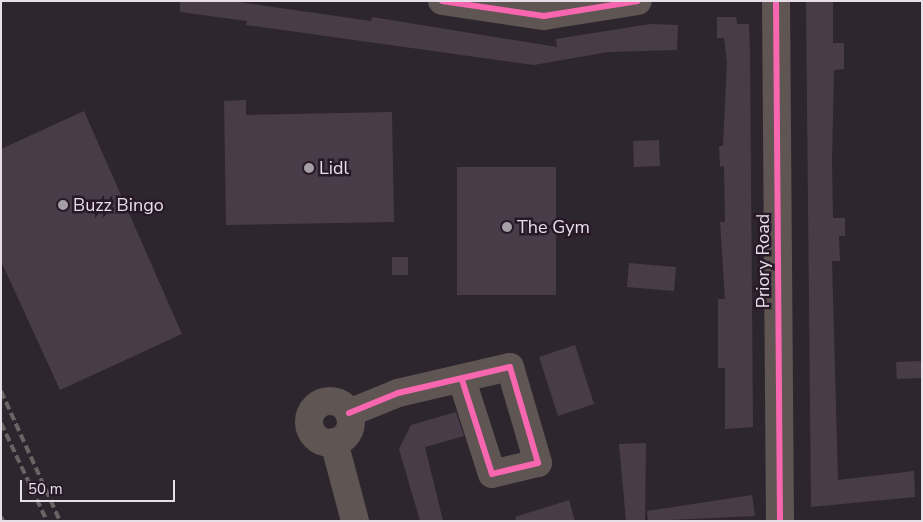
<!DOCTYPE html>
<html>
<head>
<meta charset="utf-8">
<style>
  body { margin:0 }
  #map { position:relative; width:923px; height:522px; overflow:hidden; background:#2e262e; font-family:"Nunito Sans",sans-serif }
  div>[style] { position:absolute }
  [style*='--x'] { left:calc(var(--x)*1px); top:calc(var(--y)*1px); width:calc(var(--w)*1px); rotate:calc(var(--a)*1deg) }
  .building>* { inset:0; background:#483c49 }
  .minor>* { height:28px; margin:-14px; padding:0 14px; transform-origin:14px; border-radius:14px; background:#5f5552 }
  .minor>.ring { margin:-14px; padding:0; box-sizing:content-box; background:none; border:28px solid #5f5552; border-radius:50% }
  .rail>* { height:4px; margin-top:-2px; transform-origin:0; background:repeating-linear-gradient(90deg,#6a6363 0 8px,transparent 0 12px) }
  .cycleway>* { height:6px; margin:-3px; padding:0 3px; transform-origin:3px; border-radius:3px; background:#f766af }
  .dots>* { width:14px; height:14px; translate:-50% -50%; box-sizing:border-box; border:2px solid #271928; border-radius:50% }
  span { translate:-50% -50%; white-space:nowrap; text-align:center; line-height:1.15; -webkit-text-stroke:5px #271928; paint-order:stroke }
  .poi-label { font-size:18px; color:#e7dee8 }
  .left { translate:0 -50%; text-align:left }
  .street-label { font-size:18px; color:#e7dee8 }
  .frame { position:absolute; inset:0; border:2px solid #e7dee8; pointer-events:none }
  .scale { position:absolute; left:20px; top:480px; width:155px; height:22px; box-sizing:border-box; border:2px solid #e7dee8; border-top:0; padding-left:6px; font-size:15px; line-height:18px; white-space:nowrap; color:#e7dee8; -webkit-text-stroke:4px #271928; paint-order:stroke }
</style>
</head>
<body>
<div id="map">
  <div class="building">
    <i style="clip-path:polygon(180px 1px,232px 1px,371px 21px,372px 17px,557px 47px,556px 39px,650px 24px,678px 25px,677px 50px,608px 52px,534px 65px,246px 25px,247px 21px,180px 12px)"></i>
    <i style="clip-path:polygon(806px 1px,833px 1px,833px 43px,844px 43px,844px 69px,834px 70px,832px 161px,833px 218px,845px 218px,845px 236px,839px 236px,840px 261px,832px 261px,838px 480px,914px 471px,915px 497px,811px 507px)"></i>
    <i style="clip-path:polygon(717px 17px,736px 17px,737px 24px,749px 24px,750px 54px,753px 427px,725px 429px,725px 368px,718px 368px,718px 299px,725px 299px,720px 222px,725px 222px,724px 166px,720px 167px,719px 146px,723px 146px,727px 62px,724px 38px,717px 38px)"></i>
    <i style="clip-path:polygon(246px 100px,246px 115px,392px 112px,394px 222px,226px 225px,224px 101px)"></i>
    <i style="clip-path:polygon(84px 111px,182px 334px,60px 390px,1px 261px,1px 149px)"></i>
    <i style="clip-path:polygon(659px 140px,660px 166px,634px 167px,633px 141px)"></i>
    <i style="clip-path:polygon(457px 167px,556px 167px,556px 295px,457px 295px)"></i>
    <i style="clip-path:polygon(392px 257px,408px 257px,408px 275px,392px 275px)"></i>
    <i style="clip-path:polygon(629px 263px,676px 267px,674px 291px,627px 287px)"></i>
    <i style="clip-path:polygon(575px 345px,594px 404px,558px 416px,539px 357px)"></i>
    <i style="clip-path:polygon(922px 361px,922px 378px,897px 379px,896px 362px)"></i>
    <i style="clip-path:polygon(456px 412px,464px 436px,425px 447px,443px 521px,420px 521px,399px 449px,411px 425px)"></i>
    <i style="clip-path:polygon(646px 443px,645px 521px,626px 521px,619px 444px)"></i>
    <i style="clip-path:polygon(752px 495px,755px 516px,648px 521px,647px 511px)"></i>
    <i style="clip-path:polygon(569px 500px,575px 521px,516px 521px,515px 517px)"></i>
  </div>
  <div class="minor">
    <i style="--x:442;--y:1;--w:103;--a:8.4"></i>
    <i style="--x:544;--y:16;--w:95;--a:-9.1"></i>
    <i style="--x:776;--y:1;--w:520;--a:89.56"></i>
    <i class="ring" style="left:309px;top:401px;width:14px;height:14px"></i>
    <i style="--x:349;--y:413;--w:53;--a:-22.2"></i>
    <i style="--x:398;--y:393;--w:115;--a:-13.1"></i>
    <i style="--x:510;--y:367;--w:100;--a:73.7"></i>
    <i style="--x:538;--y:463;--w:47;--a:166.6"></i>
    <i style="--x:492;--y:474;--w:99;--a:-107.7"></i>
    <i style="--x:334;--y:442;--w:82;--a:75.1"></i>
  </div>
  <div class="rail">
    <i style="--x:1;--y:391;--w:143;--a:65.6"></i>
    <i style="--x:1;--y:423;--w:108;--a:64.9"></i>
    <i style="--x:1;--y:517;--w:4;--a:63"></i>
  </div>
  <div class="cycleway">
    <i style="--x:442;--y:1;--w:103;--a:8.4"></i>
    <i style="--x:544;--y:16;--w:95;--a:-9.1"></i>
    <i style="--x:776;--y:1;--w:520;--a:89.56"></i>
    <i style="--x:349;--y:413;--w:53;--a:-22.2"></i>
    <i style="--x:398;--y:393;--w:115;--a:-13.1"></i>
    <i style="--x:510;--y:367;--w:100;--a:73.7"></i>
    <i style="--x:538;--y:463;--w:47;--a:166.6"></i>
    <i style="--x:492;--y:474;--w:99;--a:-107.7"></i>
  </div>
  <div class="dots">
    <i style="left:309px;top:168px;background:#a69ea7"></i>
    <i style="left:63px;top:205px;background:#a69ea7"></i>
    <i style="left:507px;top:227px;background:#a69ea7"></i>
  </div>
  <div class="poi-label">
    <span class="left" style="left:319px;top:168px">Lidl</span>
    <span class="left" style="left:73px;top:205px">Buzz Bingo</span>
    <span class="left" style="left:517px;top:227px">The Gym</span>
  </div>
  <div class="street-label">
    <span style="left:763px;top:261px;rotate:-90deg">Priory Road</span>
  </div>
  <div class="frame"></div>
  <div class="scale">50 m</div>
</div>
</body>
</html>
